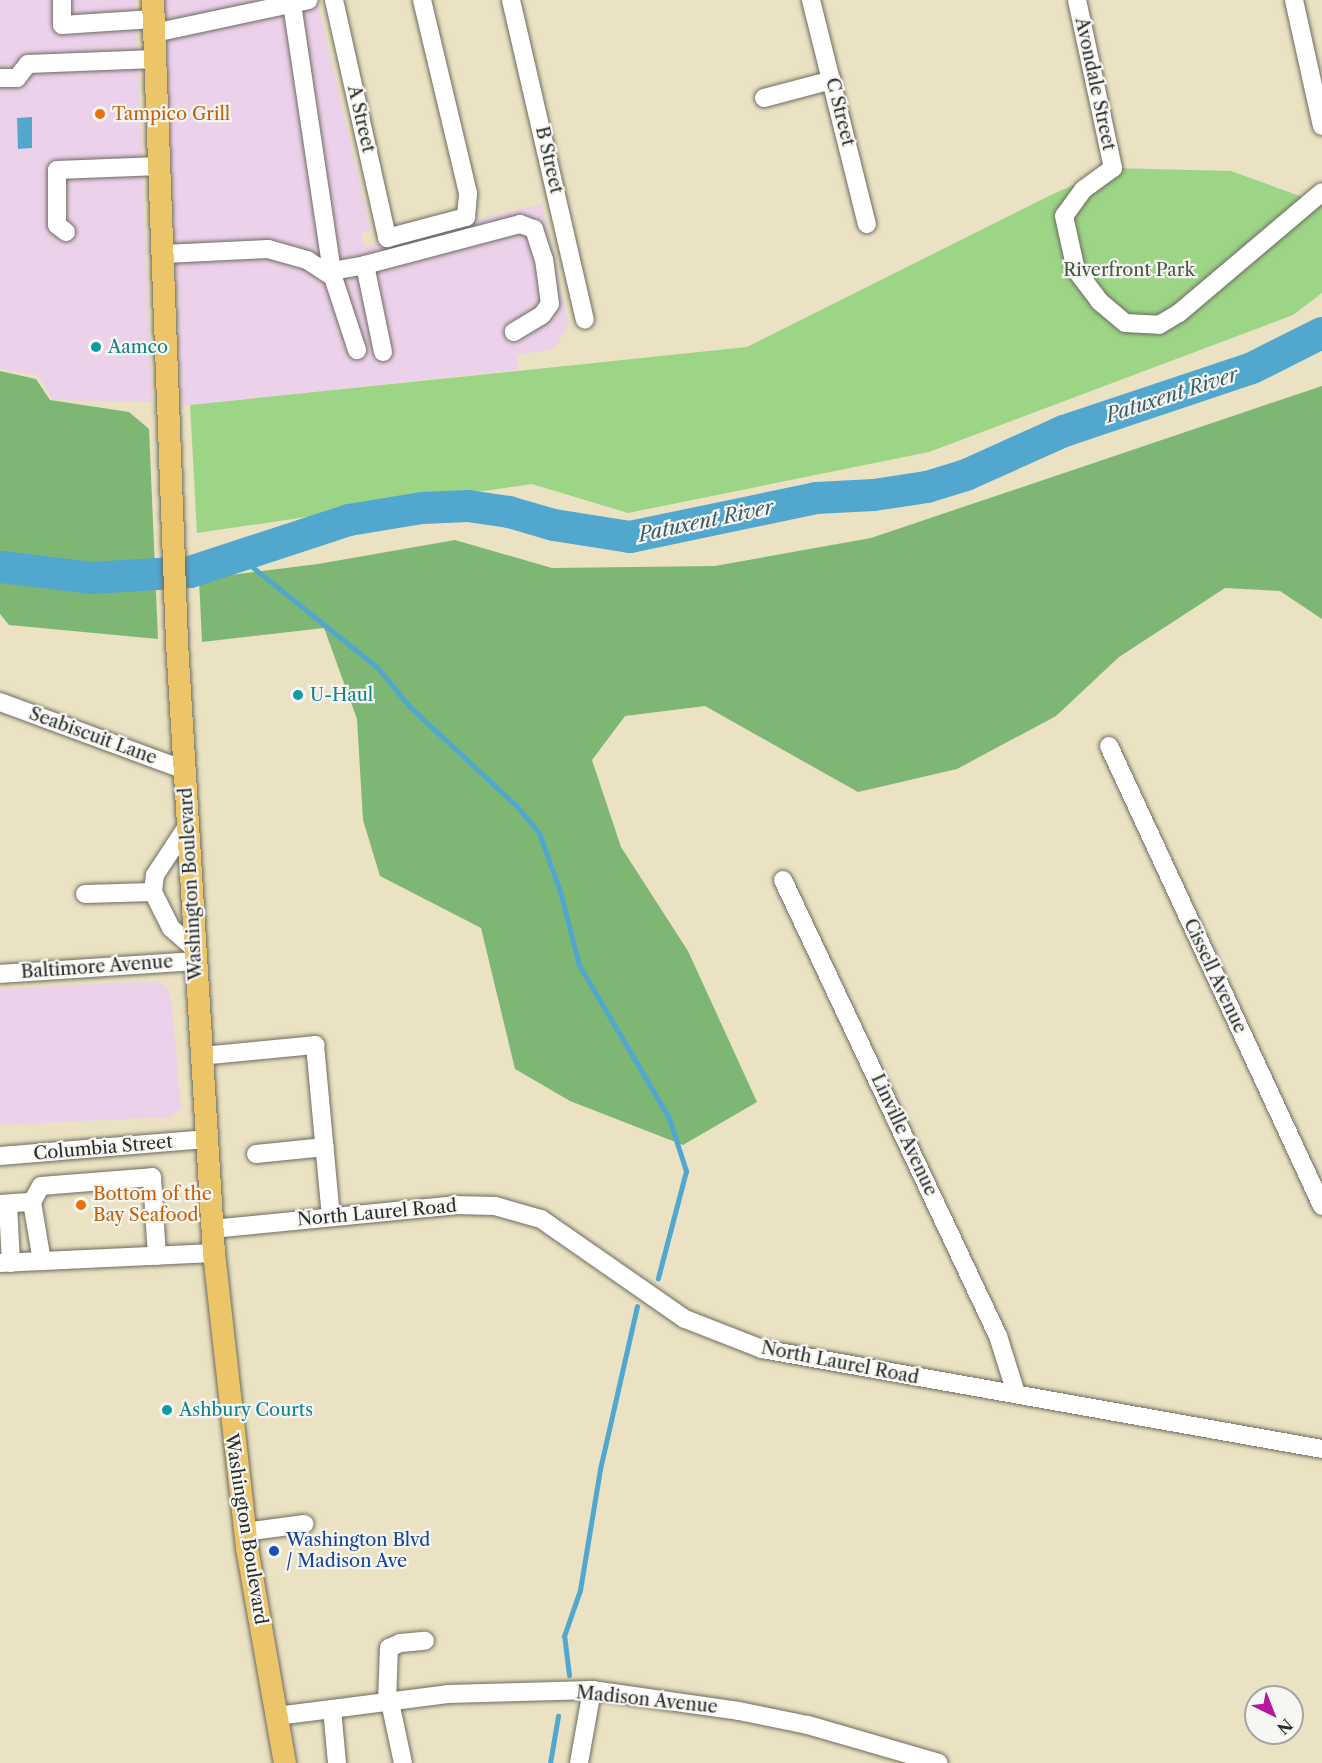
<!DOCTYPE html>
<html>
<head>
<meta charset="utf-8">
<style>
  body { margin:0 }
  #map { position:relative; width:1322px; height:1763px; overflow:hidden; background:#eae2c2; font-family:"Libre Caslon Text",serif }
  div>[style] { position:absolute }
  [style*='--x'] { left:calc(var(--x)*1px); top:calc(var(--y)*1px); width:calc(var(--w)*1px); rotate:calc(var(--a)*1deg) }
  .built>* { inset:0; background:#ecd1ea }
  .green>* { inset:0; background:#9dd587 }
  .forest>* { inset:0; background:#7eb674 }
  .water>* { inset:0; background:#51a7ce }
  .stream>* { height:5px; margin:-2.5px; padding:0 2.5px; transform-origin:2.5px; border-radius:2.5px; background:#51a7ce }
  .river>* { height:32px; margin:-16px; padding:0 16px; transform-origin:16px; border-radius:16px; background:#51a7ce }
  .roads { filter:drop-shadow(0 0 2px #6e6b60) drop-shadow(0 0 2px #6e6b60) }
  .minor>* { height:18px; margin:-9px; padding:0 9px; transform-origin:9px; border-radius:9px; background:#fff }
  .major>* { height:22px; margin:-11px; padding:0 11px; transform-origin:11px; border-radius:11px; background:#edc569 }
  .dots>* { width:16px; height:16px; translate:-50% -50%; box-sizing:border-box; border:3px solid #f6f6f2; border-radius:50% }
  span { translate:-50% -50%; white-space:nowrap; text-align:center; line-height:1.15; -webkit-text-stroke:4.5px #f6f6f2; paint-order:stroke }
  .street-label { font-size:18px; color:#2b2b2b }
  .food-label { font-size:18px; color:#c56008 }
  .left { translate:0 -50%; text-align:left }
  .park-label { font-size:18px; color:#485642 }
  .culture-label { font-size:18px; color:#0d838f }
  .transit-label { font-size:18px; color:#164399 }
  .water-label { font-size:20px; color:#3a5d6c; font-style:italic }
  .north { position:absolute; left:1244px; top:1685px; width:60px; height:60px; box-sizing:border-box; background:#f6f6f2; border:2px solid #a5a5a2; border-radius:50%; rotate:137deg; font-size:16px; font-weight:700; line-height:24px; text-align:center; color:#2b2b2b }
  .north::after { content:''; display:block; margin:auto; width:21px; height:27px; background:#b5179e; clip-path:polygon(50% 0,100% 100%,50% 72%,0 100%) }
</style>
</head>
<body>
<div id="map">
  <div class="built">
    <i style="clip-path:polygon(0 0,135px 0,152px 402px,53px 400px,38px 375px,0 369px)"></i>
    <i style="clip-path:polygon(160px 0,317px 0,365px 205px,370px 229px,361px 235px,364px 247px,542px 204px,569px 325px,554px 349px,517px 355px,518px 370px,182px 406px,166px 33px)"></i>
    <i style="clip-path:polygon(157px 981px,166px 986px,171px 997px,181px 1108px,170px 1117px,0 1125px,0 989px)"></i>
  </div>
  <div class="green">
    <i style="clip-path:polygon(1113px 168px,1231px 171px,1322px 204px,1322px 293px,1293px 315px,929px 452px,628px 513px,532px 484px,197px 533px,190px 405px,747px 347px,1053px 194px)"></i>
  </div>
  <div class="forest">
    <i style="clip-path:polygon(0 371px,36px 379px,50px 400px,129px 412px,149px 429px,158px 639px,9px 625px,0 614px)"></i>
    <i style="clip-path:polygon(1322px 386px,1322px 619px,1280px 591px,1225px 588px,1119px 657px,1056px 716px,957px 769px,858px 792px,705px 706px,625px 716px,592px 760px,621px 847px,688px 951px,757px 1102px,683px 1145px,570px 1101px,515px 1069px,481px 928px,380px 876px,363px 820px,357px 719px,324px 628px,202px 642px,199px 579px,318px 564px,455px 540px,552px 568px,715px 566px,871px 538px)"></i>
  </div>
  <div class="water">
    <i style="clip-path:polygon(32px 117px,32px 148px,18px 149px,17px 118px)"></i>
  </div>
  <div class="stream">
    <i style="--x:240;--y:557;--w:176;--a:38.8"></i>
    <i style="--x:377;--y:667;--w:53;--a:50.3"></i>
    <i style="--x:411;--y:708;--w:144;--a:42.8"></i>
    <i style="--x:517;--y:806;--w:35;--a:51"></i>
    <i style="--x:539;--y:833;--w:62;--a:70.1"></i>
    <i style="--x:560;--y:891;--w:76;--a:75.6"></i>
    <i style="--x:579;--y:965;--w:178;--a:59.5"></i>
    <i style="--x:669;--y:1118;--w:56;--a:72.2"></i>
    <i style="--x:686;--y:1171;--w:111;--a:104.7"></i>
    <i style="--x:569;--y:1675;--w:39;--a:-97"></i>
    <i style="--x:564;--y:1636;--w:49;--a:-70.8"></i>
    <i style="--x:580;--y:1590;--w:123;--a:-80.6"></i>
    <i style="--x:600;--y:1469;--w:167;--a:-77.2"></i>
    <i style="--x:550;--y:1763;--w:48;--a:-80.3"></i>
  </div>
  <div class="river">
    <i style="--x:0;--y:567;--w:93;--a:6.8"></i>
    <i style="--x:92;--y:578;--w:98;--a:-3.5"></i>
    <i style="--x:190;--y:572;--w:167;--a:-18.1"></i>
    <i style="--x:349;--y:520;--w:74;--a:-9.3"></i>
    <i style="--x:422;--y:508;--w:46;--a:-2.5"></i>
    <i style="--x:468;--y:506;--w:41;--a:8.3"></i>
    <i style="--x:509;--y:512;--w:47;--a:16.1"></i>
    <i style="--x:554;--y:525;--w:77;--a:9"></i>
    <i style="--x:630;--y:537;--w:190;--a:-11.8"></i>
    <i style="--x:816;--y:498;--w:58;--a:-3"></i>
    <i style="--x:874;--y:495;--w:54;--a:-8.6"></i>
    <i style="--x:927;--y:487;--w:41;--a:-17.1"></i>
    <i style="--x:966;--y:475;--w:107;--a:-24.2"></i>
    <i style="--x:1064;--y:431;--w:198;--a:-18.5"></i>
    <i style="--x:1252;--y:368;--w:78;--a:-26.6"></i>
  </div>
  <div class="roads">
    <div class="minor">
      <i style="--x:62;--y:0;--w:25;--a:90"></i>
      <i style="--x:62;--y:25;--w:91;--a:-3.8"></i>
      <i style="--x:334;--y:0;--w:244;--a:77.4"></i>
      <i style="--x:387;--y:238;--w:82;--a:-14.9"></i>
      <i style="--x:466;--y:217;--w:24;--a:-85"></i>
      <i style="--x:468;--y:193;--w:198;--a:-103.4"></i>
      <i style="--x:511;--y:0;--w:328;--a:77"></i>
      <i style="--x:811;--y:0;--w:231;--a:76"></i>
      <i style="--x:1077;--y:0;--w:172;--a:77.9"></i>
      <i style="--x:1113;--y:168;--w:37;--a:144"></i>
      <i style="--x:1083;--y:190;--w:32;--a:126"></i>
      <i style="--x:1064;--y:216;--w:55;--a:77.5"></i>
      <i style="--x:1076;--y:270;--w:39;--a:53"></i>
      <i style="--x:1099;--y:301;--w:34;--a:40"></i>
      <i style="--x:1125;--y:323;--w:34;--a:3"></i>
      <i style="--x:1159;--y:325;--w:23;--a:-31"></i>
      <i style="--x:1179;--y:313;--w:187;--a:-40.2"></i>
      <i style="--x:1294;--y:0;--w:129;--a:77.5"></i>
      <i style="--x:292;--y:4;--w:276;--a:81.5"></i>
      <i style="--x:154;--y:33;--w:158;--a:-12"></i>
      <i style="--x:0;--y:78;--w:17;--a:0"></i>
      <i style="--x:17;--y:78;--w:18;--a:-52"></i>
      <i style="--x:28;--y:64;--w:127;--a:-2.3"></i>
      <i style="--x:764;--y:98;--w:70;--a:-14.8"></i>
      <i style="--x:66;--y:232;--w:11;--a:-142"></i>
      <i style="--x:57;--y:225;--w:55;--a:-90"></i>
      <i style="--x:57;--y:170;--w:103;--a:-2.2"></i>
      <i style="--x:164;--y:254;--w:104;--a:-2.8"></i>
      <i style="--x:268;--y:249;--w:41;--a:15.8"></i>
      <i style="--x:307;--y:260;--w:31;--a:33"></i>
      <i style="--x:333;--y:277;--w:77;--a:71.8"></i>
      <i style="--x:332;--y:271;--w:34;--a:-10"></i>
      <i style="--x:383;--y:352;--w:89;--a:-101.7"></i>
      <i style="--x:365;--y:265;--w:160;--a:-14.8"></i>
      <i style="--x:520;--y:224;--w:15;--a:20"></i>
      <i style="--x:534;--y:229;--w:32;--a:72"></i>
      <i style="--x:544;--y:259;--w:45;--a:82.4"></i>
      <i style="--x:550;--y:304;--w:14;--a:126"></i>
      <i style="--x:542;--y:315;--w:33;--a:149"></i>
      <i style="--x:0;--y:702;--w:197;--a:20.2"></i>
      <i style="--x:1109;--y:746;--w:507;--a:65.15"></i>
      <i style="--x:188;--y:825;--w:60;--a:123.4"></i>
      <i style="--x:155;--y:875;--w:17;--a:97"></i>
      <i style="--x:153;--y:892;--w:40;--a:63.4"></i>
      <i style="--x:171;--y:928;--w:30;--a:41"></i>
      <i style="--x:783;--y:880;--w:504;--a:64.76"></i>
      <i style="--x:998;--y:1336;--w:60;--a:72.5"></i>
      <i style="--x:85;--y:894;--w:68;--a:-1.7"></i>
      <i style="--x:0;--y:974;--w:195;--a:-3.8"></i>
      <i style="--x:201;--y:1056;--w:115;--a:-5.5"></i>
      <i style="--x:315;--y:1045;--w:172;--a:84.7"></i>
      <i style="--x:256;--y:1154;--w:69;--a:-5.8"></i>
      <i style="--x:0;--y:1156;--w:206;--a:-4.7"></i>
      <i style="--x:32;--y:1202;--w:60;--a:80.4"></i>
      <i style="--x:0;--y:1204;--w:32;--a:-4"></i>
      <i style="--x:32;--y:1202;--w:18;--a:-61"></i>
      <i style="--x:41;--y:1186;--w:111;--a:-4.6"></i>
      <i style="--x:152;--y:1177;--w:79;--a:86.4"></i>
      <i style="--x:8;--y:1204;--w:59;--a:87.1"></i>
      <i style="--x:212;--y:1229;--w:244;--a:-5.6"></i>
      <i style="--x:455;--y:1205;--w:40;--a:1.4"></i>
      <i style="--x:495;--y:1206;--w:48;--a:15.8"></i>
      <i style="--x:541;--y:1219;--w:175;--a:34.8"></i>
      <i style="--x:685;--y:1319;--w:83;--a:21.3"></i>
      <i style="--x:762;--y:1349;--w:569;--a:10.12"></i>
      <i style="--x:0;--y:1263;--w:214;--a:-2.7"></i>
      <i style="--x:245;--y:1532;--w:60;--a:-7.7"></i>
      <i style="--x:387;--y:1702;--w:54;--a:-87.9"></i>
      <i style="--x:389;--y:1648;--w:12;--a:-24"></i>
      <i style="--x:400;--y:1643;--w:25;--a:-5"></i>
      <i style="--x:390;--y:1702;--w:62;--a:78"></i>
      <i style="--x:332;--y:1709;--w:54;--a:84.7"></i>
      <i style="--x:277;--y:1716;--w:172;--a:-7.3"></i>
      <i style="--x:448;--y:1694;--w:144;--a:-1.6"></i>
      <i style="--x:592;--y:1690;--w:148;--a:8.1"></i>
      <i style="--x:739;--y:1711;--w:70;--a:11.5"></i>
      <i style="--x:808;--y:1725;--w:136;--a:16.2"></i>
      <i style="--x:579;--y:1763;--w:74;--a:-79.9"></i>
    </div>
    <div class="major">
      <i style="--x:153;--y:0;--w:643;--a:87.86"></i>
      <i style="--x:177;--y:643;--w:611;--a:86.53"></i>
      <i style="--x:214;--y:1253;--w:297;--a:83.6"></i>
      <i style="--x:247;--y:1548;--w:218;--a:80"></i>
    </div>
  </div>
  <div class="dots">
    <i style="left:100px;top:114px;background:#e8710a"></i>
    <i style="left:96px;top:347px;background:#0f9aa8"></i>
    <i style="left:298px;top:695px;background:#0f9aa8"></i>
    <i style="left:81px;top:1205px;background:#e8710a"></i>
    <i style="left:167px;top:1410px;background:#0f9aa8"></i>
    <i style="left:274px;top:1551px;background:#1a4fb4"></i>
  </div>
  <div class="street-label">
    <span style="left:1095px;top:84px;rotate:78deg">Avondale Street</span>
    <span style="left:840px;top:112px;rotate:76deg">C Street</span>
    <span style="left:361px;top:119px;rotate:77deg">A Street</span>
    <span style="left:549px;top:160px;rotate:77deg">B Street</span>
    <span style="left:93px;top:736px;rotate:20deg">Seabiscuit Lane</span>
    <span style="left:191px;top:884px;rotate:-93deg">Washington Boulevard</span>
    <span style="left:97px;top:967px;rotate:-4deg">Baltimore Avenue</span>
    <span style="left:1215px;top:976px;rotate:65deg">Cissell Avenue</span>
    <span style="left:904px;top:1135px;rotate:65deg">Linville Avenue</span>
    <span style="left:103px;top:1148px;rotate:-5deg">Columbia Street</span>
    <span style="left:377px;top:1213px;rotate:-5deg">North Laurel Road</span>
    <span style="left:840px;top:1363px;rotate:11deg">North Laurel Road</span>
    <span style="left:246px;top:1529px;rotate:81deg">Washington Boulevard</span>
    <span style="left:647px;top:1700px;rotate:6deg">Madison Avenue</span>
  </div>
  <div class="food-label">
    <span class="left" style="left:112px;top:114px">Tampico Grill</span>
    <span class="left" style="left:93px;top:1205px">Bottom of the<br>Bay Seafood</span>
  </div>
  <div class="park-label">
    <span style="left:1129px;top:270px">Riverfront Park</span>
  </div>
  <div class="culture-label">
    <span class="left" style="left:108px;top:347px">Aamco</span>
    <span class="left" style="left:310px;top:695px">U-Haul</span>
    <span class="left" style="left:179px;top:1410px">Ashbury Courts</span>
  </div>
  <div class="transit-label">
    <span class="left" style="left:286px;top:1551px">Washington Blvd<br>/ Madison Ave</span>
  </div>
  <div class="water-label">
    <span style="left:1172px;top:395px;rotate:-18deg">Patuxent River</span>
    <span style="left:706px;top:521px;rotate:-12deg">Patuxent River</span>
  </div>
  <div class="north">N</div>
</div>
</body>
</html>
